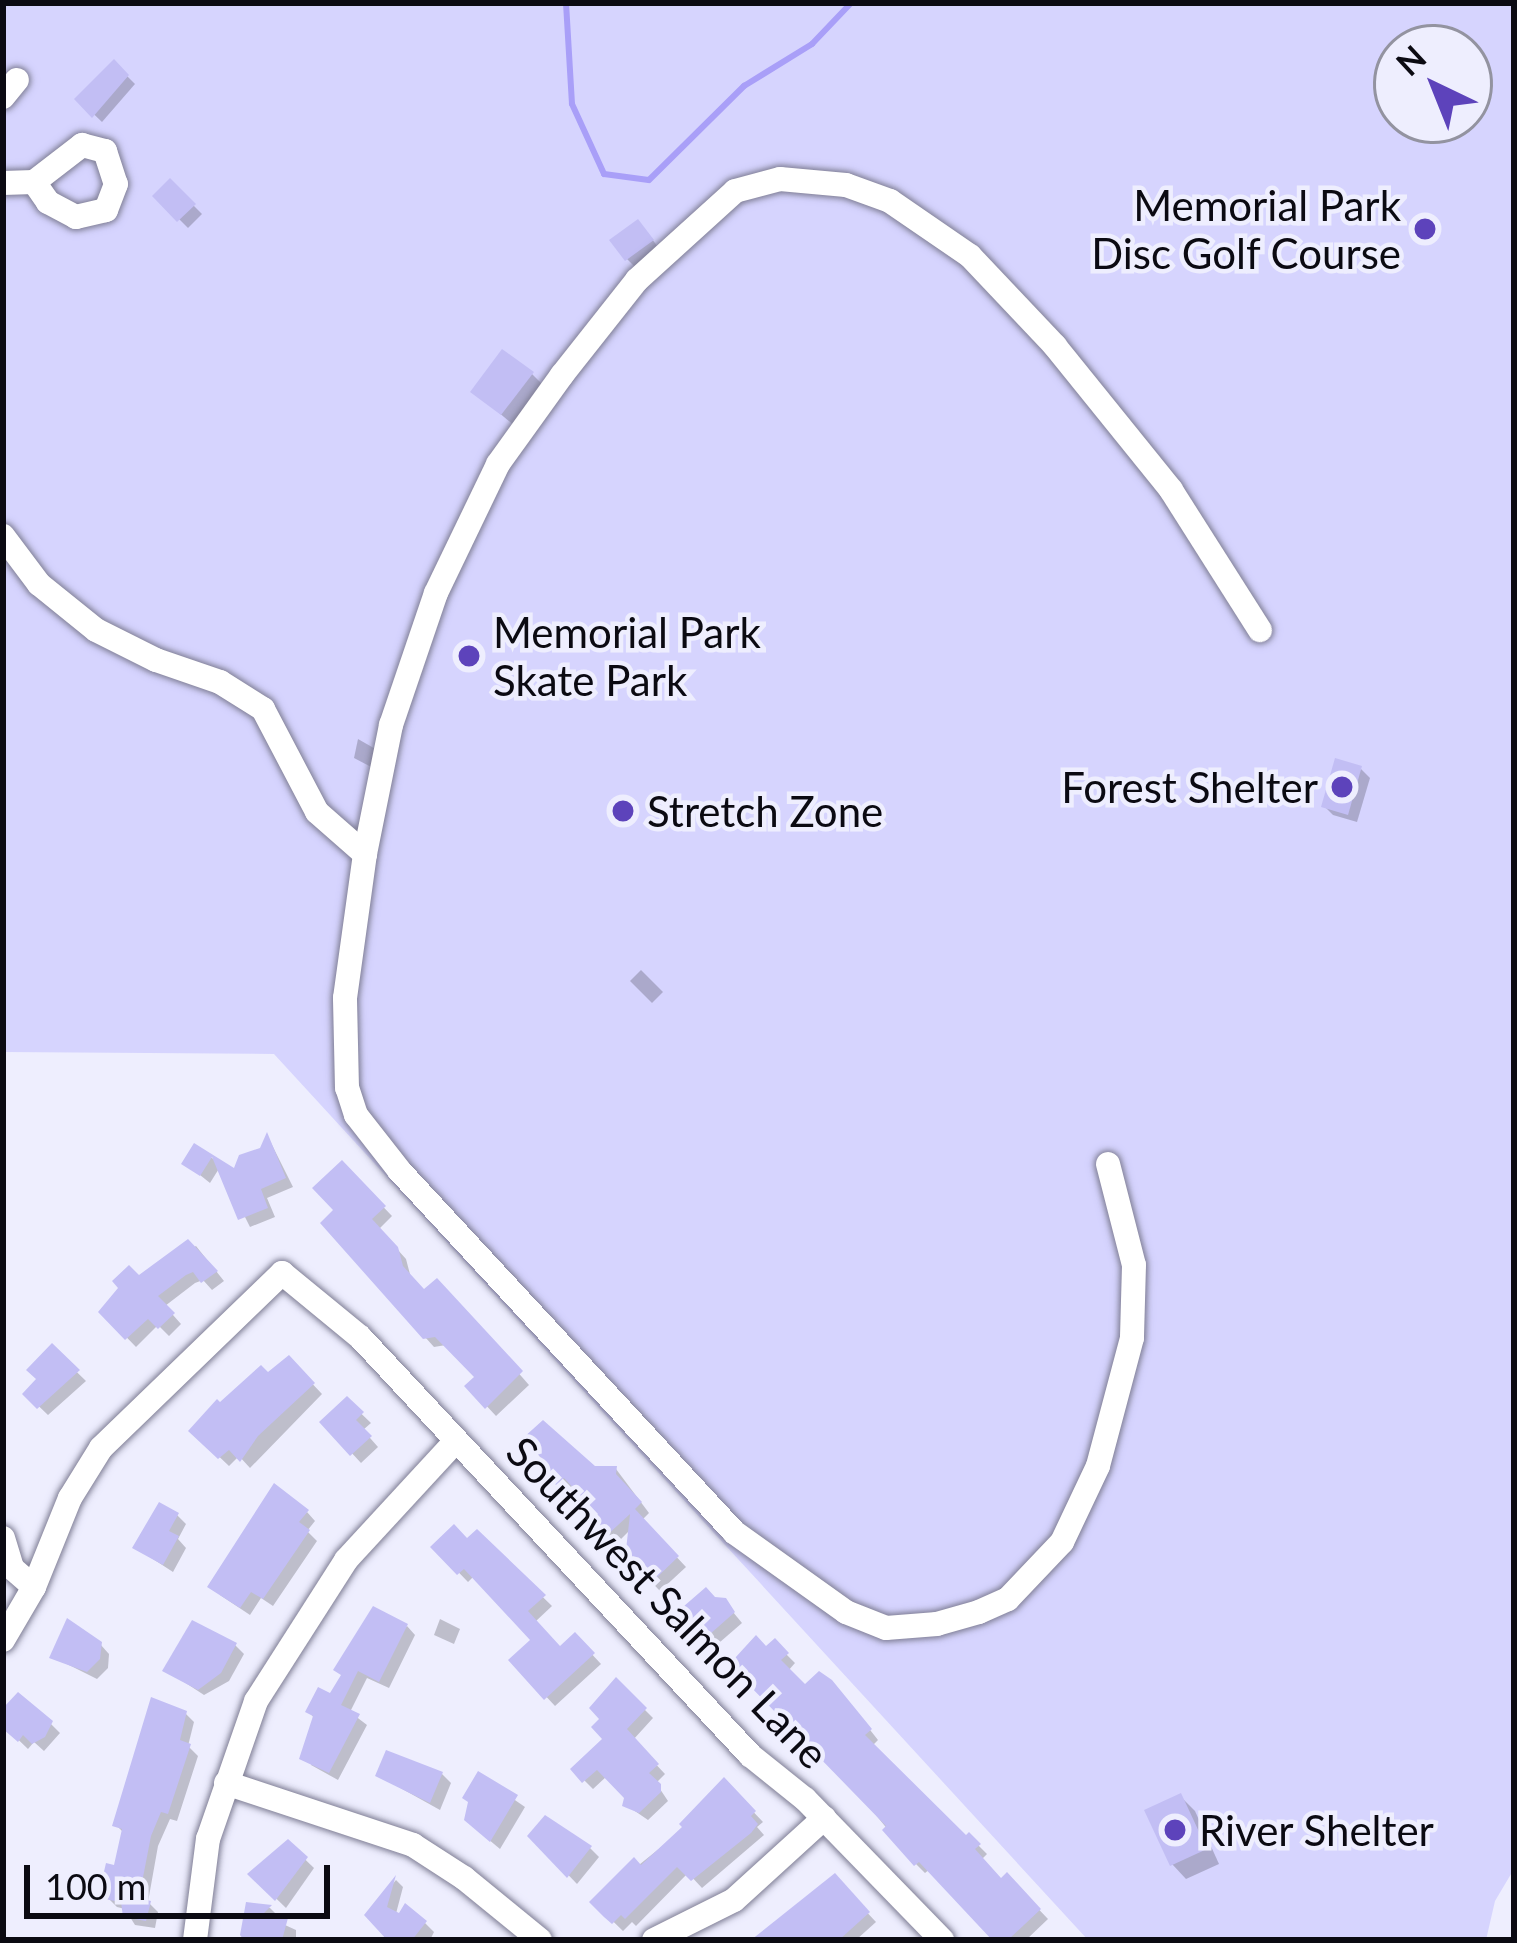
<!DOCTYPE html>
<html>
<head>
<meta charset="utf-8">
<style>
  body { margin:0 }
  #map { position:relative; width:1517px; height:1943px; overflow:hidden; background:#eeeefe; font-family:Lato,sans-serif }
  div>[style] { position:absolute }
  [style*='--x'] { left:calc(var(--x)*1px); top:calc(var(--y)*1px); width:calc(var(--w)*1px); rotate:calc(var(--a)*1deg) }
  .green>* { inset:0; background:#d6d4fe }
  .shadow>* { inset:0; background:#0003 }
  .stream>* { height:6px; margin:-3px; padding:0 3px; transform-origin:3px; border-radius:3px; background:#a99ff8 }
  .building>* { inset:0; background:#c2bef4 }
  .roads { filter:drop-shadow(0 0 3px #7f7e95) drop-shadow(0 0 3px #7f7e95) }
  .minor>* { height:24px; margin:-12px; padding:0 12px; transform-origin:12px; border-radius:12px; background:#fff }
  .dots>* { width:33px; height:33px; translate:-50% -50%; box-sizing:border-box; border:6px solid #eeeefe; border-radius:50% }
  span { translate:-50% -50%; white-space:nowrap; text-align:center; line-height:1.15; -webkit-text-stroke:9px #eeeefe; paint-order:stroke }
  .poi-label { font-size:42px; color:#0b0a12 }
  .right { translate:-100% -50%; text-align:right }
  .left { translate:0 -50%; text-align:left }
  .street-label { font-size:42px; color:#0b0a12 }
  .frame { position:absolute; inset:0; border:6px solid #0b0a12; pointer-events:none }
  .north { position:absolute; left:1373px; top:24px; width:120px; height:120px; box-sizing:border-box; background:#eeeefe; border:3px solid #9393a0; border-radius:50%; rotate:317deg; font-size:33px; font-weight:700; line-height:48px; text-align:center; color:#0b0a12 }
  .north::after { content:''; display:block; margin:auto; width:42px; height:54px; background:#5d43bb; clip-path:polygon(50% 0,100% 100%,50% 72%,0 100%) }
  .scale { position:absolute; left:24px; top:1865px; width:306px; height:54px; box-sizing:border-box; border:6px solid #0b0a12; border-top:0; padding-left:15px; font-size:36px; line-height:42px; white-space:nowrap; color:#0b0a12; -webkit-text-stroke:9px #eeeefe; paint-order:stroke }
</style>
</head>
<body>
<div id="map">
  <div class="green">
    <i style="clip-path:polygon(evenodd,3px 3px,1514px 3px,1514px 1869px,1495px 1901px,1486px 1940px,1088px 1940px,274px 1054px,3px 1052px,3px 3px,1397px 48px,1469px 48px,1469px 120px,1397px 120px,1397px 48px)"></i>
  </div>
  <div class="shadow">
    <i style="clip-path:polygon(114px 63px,135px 84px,102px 122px,78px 99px)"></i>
    <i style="clip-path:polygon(170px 182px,202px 214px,188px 228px,156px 196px)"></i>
    <i style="clip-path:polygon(647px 232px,660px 250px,636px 268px,627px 259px)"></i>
    <i style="clip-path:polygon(532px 374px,546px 388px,516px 427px,474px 392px)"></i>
    <i style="clip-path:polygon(358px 739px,379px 751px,375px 769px,354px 758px)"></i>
    <i style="clip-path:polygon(1361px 769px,1370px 778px,1357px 822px,1333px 815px,1324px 806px)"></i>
    <i style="clip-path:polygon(641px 970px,663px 992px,652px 1003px,630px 981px)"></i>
    <i style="clip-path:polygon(268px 1137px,293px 1187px,267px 1198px,275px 1217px,250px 1227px,220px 1167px,210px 1183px,185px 1163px,195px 1147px,235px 1173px,262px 1150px)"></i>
    <i style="clip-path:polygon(342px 1164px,392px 1216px,379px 1229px,406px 1259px,411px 1278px,425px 1293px,446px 1290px,529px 1385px,496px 1416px,468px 1386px,478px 1377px,446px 1345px,434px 1347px,425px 1337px,338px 1210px)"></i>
    <i style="clip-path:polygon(196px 1246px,224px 1281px,212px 1290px,203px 1280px,195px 1283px,165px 1306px,181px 1324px,169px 1336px,158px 1325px,136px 1347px,102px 1312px,139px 1279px)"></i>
    <i style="clip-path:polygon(52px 1348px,86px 1381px,48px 1415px,26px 1394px,40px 1379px)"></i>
    <i style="clip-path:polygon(289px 1359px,322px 1394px,250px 1468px,239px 1456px,229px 1466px,192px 1431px)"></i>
    <i style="clip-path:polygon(347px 1400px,371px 1423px,363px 1430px,378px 1447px,361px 1463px,323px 1422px)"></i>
    <i style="clip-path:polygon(527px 1439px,593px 1469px,616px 1469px,649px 1513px,642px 1520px,686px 1567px,660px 1591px,636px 1566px,641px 1562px,631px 1529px,616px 1544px,595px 1522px,602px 1514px,574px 1484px,567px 1491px,559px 1483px)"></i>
    <i style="clip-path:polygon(307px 1512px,315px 1521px,307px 1531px,317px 1541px,273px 1606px,261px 1598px,250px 1615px,220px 1595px)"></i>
    <i style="clip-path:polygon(177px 1515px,186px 1524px,178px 1539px,186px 1548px,173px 1572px,136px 1548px)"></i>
    <i style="clip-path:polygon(477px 1533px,552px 1606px,535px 1622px,560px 1650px,575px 1636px,601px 1664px,555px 1706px,512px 1660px,535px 1640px,474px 1576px,468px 1582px,434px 1547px,467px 1542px)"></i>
    <i style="clip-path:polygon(715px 1600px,724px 1601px,742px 1623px,712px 1649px,703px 1640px)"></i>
    <i style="clip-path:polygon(440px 1619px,460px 1629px,454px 1644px,434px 1635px)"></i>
    <i style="clip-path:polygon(407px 1626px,415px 1635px,389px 1688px,367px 1678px,350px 1712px,367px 1725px,338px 1780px,311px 1765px,315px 1719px,309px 1712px)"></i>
    <i style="clip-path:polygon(100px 1644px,109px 1654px,108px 1668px,97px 1679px,53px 1657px)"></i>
    <i style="clip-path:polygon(235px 1645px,244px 1654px,229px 1681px,204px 1695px,166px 1670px)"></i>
    <i style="clip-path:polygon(767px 1650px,783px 1651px,795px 1663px,788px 1671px,805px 1688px,841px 1693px,878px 1740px,872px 1746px,965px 1840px,978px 1845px,987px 1854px,982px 1859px,1002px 1881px,1007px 1876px,1048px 1919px,1026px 1940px,994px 1940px,930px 1869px,925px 1873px,916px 1864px,848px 1781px)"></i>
    <i style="clip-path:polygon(616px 1681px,653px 1718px,633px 1740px,665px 1774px,656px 1783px,668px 1801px,648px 1820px,626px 1805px,627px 1797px,607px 1776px,593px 1789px,574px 1770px,606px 1739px,603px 1719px)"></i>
    <i style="clip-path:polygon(185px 1713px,194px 1722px,188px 1746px,198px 1756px,177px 1821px,170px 1819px,158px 1846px,148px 1902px,158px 1912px,155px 1928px,135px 1925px,125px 1909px,117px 1907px,108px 1898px,110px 1884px,105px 1879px,116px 1868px,124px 1833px,116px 1825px)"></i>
    <i style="clip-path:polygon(3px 1717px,50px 1723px,60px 1733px,44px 1751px,34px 1742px,28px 1749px,3px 1725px)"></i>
    <i style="clip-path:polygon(442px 1774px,451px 1783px,440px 1810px,379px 1776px)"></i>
    <i style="clip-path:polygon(479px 1775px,525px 1807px,500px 1849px,476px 1829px)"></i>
    <i style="clip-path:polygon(724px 1781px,763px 1822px,757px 1827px,764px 1835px,702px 1888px,688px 1873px,636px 1926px,632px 1922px,623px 1931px,593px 1902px,686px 1827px)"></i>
    <i style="clip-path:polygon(1181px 1797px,1195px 1811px,1219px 1864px,1186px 1879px,1172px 1864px)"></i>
    <i style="clip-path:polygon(531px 1836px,590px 1848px,599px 1857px,577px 1884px)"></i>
    <i style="clip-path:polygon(288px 1843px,314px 1868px,286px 1908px,251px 1874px)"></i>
    <i style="clip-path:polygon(834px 1877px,876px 1922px,856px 1940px,756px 1940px)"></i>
    <i style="clip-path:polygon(396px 1880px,403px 1887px,393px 1925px,425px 1923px,434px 1932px,430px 1940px,395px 1940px,368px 1914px)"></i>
    <i style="clip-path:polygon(248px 1905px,270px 1908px,278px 1916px,274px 1920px,296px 1930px,296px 1940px,249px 1940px)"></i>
  </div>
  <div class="stream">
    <i style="--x:566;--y:3;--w:101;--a:86.6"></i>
    <i style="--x:572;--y:104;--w:77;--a:65.4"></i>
    <i style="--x:604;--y:174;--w:45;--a:7.6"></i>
    <i style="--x:649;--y:180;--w:134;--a:-44.7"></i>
    <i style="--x:744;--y:86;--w:80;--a:-31.7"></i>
    <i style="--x:812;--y:44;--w:57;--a:-46.4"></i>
  </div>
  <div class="building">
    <i style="clip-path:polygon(114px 59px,129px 75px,92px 118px,74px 99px)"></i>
    <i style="clip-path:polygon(170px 178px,196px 204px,177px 222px,152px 196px)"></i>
    <i style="clip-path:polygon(638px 219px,654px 240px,625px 261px,609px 240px)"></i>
    <i style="clip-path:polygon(502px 349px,534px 372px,501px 415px,470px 392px)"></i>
    <i style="clip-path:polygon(1335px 758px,1362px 766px,1348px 815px,1321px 807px)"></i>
    <i style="clip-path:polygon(267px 1132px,286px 1178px,261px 1189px,268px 1208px,238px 1220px,212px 1157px,200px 1176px,181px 1164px,194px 1143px,234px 1168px,239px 1155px,260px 1148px)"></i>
    <i style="clip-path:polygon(342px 1160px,386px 1206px,372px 1219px,398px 1247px,403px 1266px,424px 1289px,437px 1278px,523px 1371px,485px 1409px,464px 1386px,474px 1377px,435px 1337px,423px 1339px,320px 1223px,333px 1210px,312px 1188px)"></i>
    <i style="clip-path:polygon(188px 1239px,218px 1271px,201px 1283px,193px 1272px,186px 1275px,158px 1296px,175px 1313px,158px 1329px,148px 1319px,125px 1340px,98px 1312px,118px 1288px,112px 1281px,129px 1265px,139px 1275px)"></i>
    <i style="clip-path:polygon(52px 1343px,80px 1370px,37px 1409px,22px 1394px,36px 1379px,26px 1370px)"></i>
    <i style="clip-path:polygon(289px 1355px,315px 1383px,258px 1436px,240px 1462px,229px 1450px,218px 1459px,188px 1431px,217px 1399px,220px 1402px,261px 1365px,268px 1372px)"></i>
    <i style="clip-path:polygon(347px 1396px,364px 1412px,356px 1420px,372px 1436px,350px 1456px,319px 1422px)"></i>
    <i style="clip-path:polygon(543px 1420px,595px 1466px,617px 1466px,616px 1474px,642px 1502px,635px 1509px,679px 1556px,649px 1585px,632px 1566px,637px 1562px,626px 1550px,630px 1514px,605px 1537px,590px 1522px,598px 1514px,564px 1478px,556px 1485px,540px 1467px,545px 1462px,523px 1438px)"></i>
    <i style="clip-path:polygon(274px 1483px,309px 1510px,299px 1522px,310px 1530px,263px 1599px,251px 1592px,240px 1608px,207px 1587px)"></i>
    <i style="clip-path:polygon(159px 1502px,179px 1513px,169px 1531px,179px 1536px,163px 1565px,132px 1548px)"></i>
    <i style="clip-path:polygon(454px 1524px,467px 1538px,477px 1529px,546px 1595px,528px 1611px,560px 1646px,575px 1632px,595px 1653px,544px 1700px,508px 1660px,530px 1640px,464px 1569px,457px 1575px,430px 1547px)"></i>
    <i style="clip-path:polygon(706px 1587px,715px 1597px,726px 1598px,735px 1612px,701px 1642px,676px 1613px)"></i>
    <i style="clip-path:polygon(373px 1606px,408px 1624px,379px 1682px,358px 1671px,341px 1705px,360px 1714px,329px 1773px,299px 1759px,313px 1716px,305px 1712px,318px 1687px,330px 1693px,341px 1675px,333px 1670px)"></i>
    <i style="clip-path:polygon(67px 1618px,102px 1642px,100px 1659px,87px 1672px,49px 1658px)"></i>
    <i style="clip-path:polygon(192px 1620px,237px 1643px,221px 1673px,198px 1690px,162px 1671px)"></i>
    <i style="clip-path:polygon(756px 1635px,766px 1646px,775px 1638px,789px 1653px,781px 1660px,805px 1684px,819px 1671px,832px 1680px,872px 1729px,865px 1735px,966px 1835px,969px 1832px,981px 1844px,975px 1849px,1001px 1878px,1007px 1872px,1041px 1909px,1008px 1940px,992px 1940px,919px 1862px,914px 1866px,882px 1830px,886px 1826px,743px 1679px,735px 1658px)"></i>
    <i style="clip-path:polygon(616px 1677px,647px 1708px,627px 1729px,659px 1764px,649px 1773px,661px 1784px,661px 1792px,639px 1813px,622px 1806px,624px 1798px,597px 1770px,582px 1783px,570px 1769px,602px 1739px,591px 1727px,599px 1719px,589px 1708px)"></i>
    <i style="clip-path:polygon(18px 1692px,53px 1721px,45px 1737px,32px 1744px,23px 1735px,18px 1742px,3px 1729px,3px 1708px)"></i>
    <i style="clip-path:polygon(151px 1697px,187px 1711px,180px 1740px,191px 1744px,168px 1814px,161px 1812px,151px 1836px,139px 1898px,151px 1901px,146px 1921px,123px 1917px,121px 1902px,104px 1899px,108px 1881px,102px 1880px,106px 1863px,114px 1865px,122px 1829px,112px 1826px)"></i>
    <i style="clip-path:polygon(386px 1750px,443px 1772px,430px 1803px,375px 1776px)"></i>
    <i style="clip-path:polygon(478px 1771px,518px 1795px,490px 1842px,464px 1820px,468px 1802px,462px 1798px)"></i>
    <i style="clip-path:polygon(724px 1777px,756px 1811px,751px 1816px,758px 1824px,751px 1833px,691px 1881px,677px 1867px,625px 1919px,621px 1915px,612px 1924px,604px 1917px,589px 1902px,634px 1857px,641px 1865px,682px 1827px,679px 1824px)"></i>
    <i style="clip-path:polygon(1181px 1793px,1207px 1849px,1170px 1866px,1144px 1810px)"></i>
    <i style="clip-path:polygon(545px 1815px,592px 1846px,567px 1878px,527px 1836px)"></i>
    <i style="clip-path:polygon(288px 1839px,308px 1857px,275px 1901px,247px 1874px)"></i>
    <i style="clip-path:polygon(835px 1873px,870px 1912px,839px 1940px,751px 1940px)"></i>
    <i style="clip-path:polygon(396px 1875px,387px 1907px,399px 1913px,405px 1903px,427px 1921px,412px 1940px,387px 1940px,364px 1915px)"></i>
    <i style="clip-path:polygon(246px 1902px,272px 1905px,262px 1915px,288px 1918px,282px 1940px,244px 1940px,240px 1935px)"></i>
  </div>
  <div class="roads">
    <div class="minor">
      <i style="--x:3;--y:97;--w:22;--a:-51"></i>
      <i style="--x:3;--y:183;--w:31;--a:-2"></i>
      <i style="--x:34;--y:182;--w:61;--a:-37.6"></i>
      <i style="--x:82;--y:145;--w:24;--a:15"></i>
      <i style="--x:105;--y:151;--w:35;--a:72"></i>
      <i style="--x:116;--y:184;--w:28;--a:111"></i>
      <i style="--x:106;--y:210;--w:31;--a:167"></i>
      <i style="--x:76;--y:217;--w:32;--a:-152"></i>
      <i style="--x:48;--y:202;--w:24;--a:-125"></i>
      <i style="--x:3;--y:536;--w:60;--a:53.1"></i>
      <i style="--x:39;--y:584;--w:73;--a:38.9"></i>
      <i style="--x:96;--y:630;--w:67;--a:26.6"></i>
      <i style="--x:156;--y:660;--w:68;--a:19"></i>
      <i style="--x:220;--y:682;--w:51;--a:32.1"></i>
      <i style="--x:263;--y:709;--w:116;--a:62.3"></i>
      <i style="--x:317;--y:812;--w:64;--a:41.2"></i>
      <i style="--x:1108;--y:1164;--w:104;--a:75.6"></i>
      <i style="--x:1134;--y:1265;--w:73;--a:91.6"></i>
      <i style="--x:1132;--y:1338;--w:132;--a:104.9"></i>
      <i style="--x:1098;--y:1466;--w:84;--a:115.3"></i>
      <i style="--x:1062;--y:1542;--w:79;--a:133.5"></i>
      <i style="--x:1008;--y:1599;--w:32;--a:156"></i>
      <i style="--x:979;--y:1612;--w:44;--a:164.1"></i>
      <i style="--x:937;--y:1624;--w:51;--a:175.5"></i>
      <i style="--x:886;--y:1628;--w:43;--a:-158.2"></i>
      <i style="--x:846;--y:1612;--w:138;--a:-144.5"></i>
      <i style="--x:734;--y:1532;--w:493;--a:-132.8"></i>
      <i style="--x:399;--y:1170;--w:70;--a:-128"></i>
      <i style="--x:356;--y:1115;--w:28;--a:-108"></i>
      <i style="--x:347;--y:1088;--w:90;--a:-91.3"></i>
      <i style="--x:345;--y:998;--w:145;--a:-82.1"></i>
      <i style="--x:365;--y:854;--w:132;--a:-78.6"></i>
      <i style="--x:391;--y:725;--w:139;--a:-71.2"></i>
      <i style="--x:436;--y:593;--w:143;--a:-64.3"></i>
      <i style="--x:498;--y:464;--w:110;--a:-54.3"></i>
      <i style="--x:562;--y:375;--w:121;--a:-51.7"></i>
      <i style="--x:637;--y:280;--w:132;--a:-42.2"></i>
      <i style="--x:735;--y:191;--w:47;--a:-14.9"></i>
      <i style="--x:780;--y:179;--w:66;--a:5.2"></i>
      <i style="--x:846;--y:185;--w:47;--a:20"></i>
      <i style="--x:890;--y:201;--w:97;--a:34.5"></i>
      <i style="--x:970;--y:256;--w:124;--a:46.6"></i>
      <i style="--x:1055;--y:346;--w:185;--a:51.1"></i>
      <i style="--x:1171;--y:490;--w:166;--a:57.6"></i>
      <i style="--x:3;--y:1538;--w:31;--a:73"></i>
      <i style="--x:12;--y:1568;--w:29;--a:41"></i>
      <i style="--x:3;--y:1640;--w:61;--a:-59.7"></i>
      <i style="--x:34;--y:1587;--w:96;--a:-68"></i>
      <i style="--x:70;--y:1498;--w:59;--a:-58.2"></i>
      <i style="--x:101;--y:1448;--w:252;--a:-44"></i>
      <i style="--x:282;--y:1273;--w:101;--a:39.4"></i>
      <i style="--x:360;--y:1337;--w:572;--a:46.98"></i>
      <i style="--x:750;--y:1755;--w:70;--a:38.7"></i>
      <i style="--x:805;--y:1799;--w:197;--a:45.8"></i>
      <i style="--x:226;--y:1783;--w:197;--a:18.3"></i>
      <i style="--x:413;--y:1845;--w:61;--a:32.9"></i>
      <i style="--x:464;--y:1878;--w:98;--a:39.2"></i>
      <i style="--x:195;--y:1940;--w:102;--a:-82.7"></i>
      <i style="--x:208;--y:1839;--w:146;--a:-70.8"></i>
      <i style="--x:256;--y:1701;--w:167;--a:-57.4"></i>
      <i style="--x:346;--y:1560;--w:162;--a:-47.3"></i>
      <i style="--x:654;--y:1940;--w:89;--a:-26.6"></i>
      <i style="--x:734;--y:1900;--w:122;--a:-42.3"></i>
    </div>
  </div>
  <div class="dots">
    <i style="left:1425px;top:229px;background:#5d43bb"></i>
    <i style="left:469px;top:656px;background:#5d43bb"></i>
    <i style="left:1342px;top:787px;background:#5d43bb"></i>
    <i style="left:623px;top:811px;background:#5d43bb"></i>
    <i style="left:1175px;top:1830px;background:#5d43bb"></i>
  </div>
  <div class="poi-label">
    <span class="right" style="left:1401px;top:229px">Memorial Park<br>Disc Golf Course</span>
    <span class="left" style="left:493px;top:656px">Memorial Park<br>Skate Park</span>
    <span class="right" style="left:1318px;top:787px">Forest Shelter</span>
    <span class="left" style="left:647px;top:811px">Stretch Zone</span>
    <span class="left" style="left:1199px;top:1830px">River Shelter</span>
  </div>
  <div class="street-label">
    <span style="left:668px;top:1602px;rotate:46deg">Southwest Salmon Lane</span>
  </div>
  <div class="frame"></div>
  <div class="north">N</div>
  <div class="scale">100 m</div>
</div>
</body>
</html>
